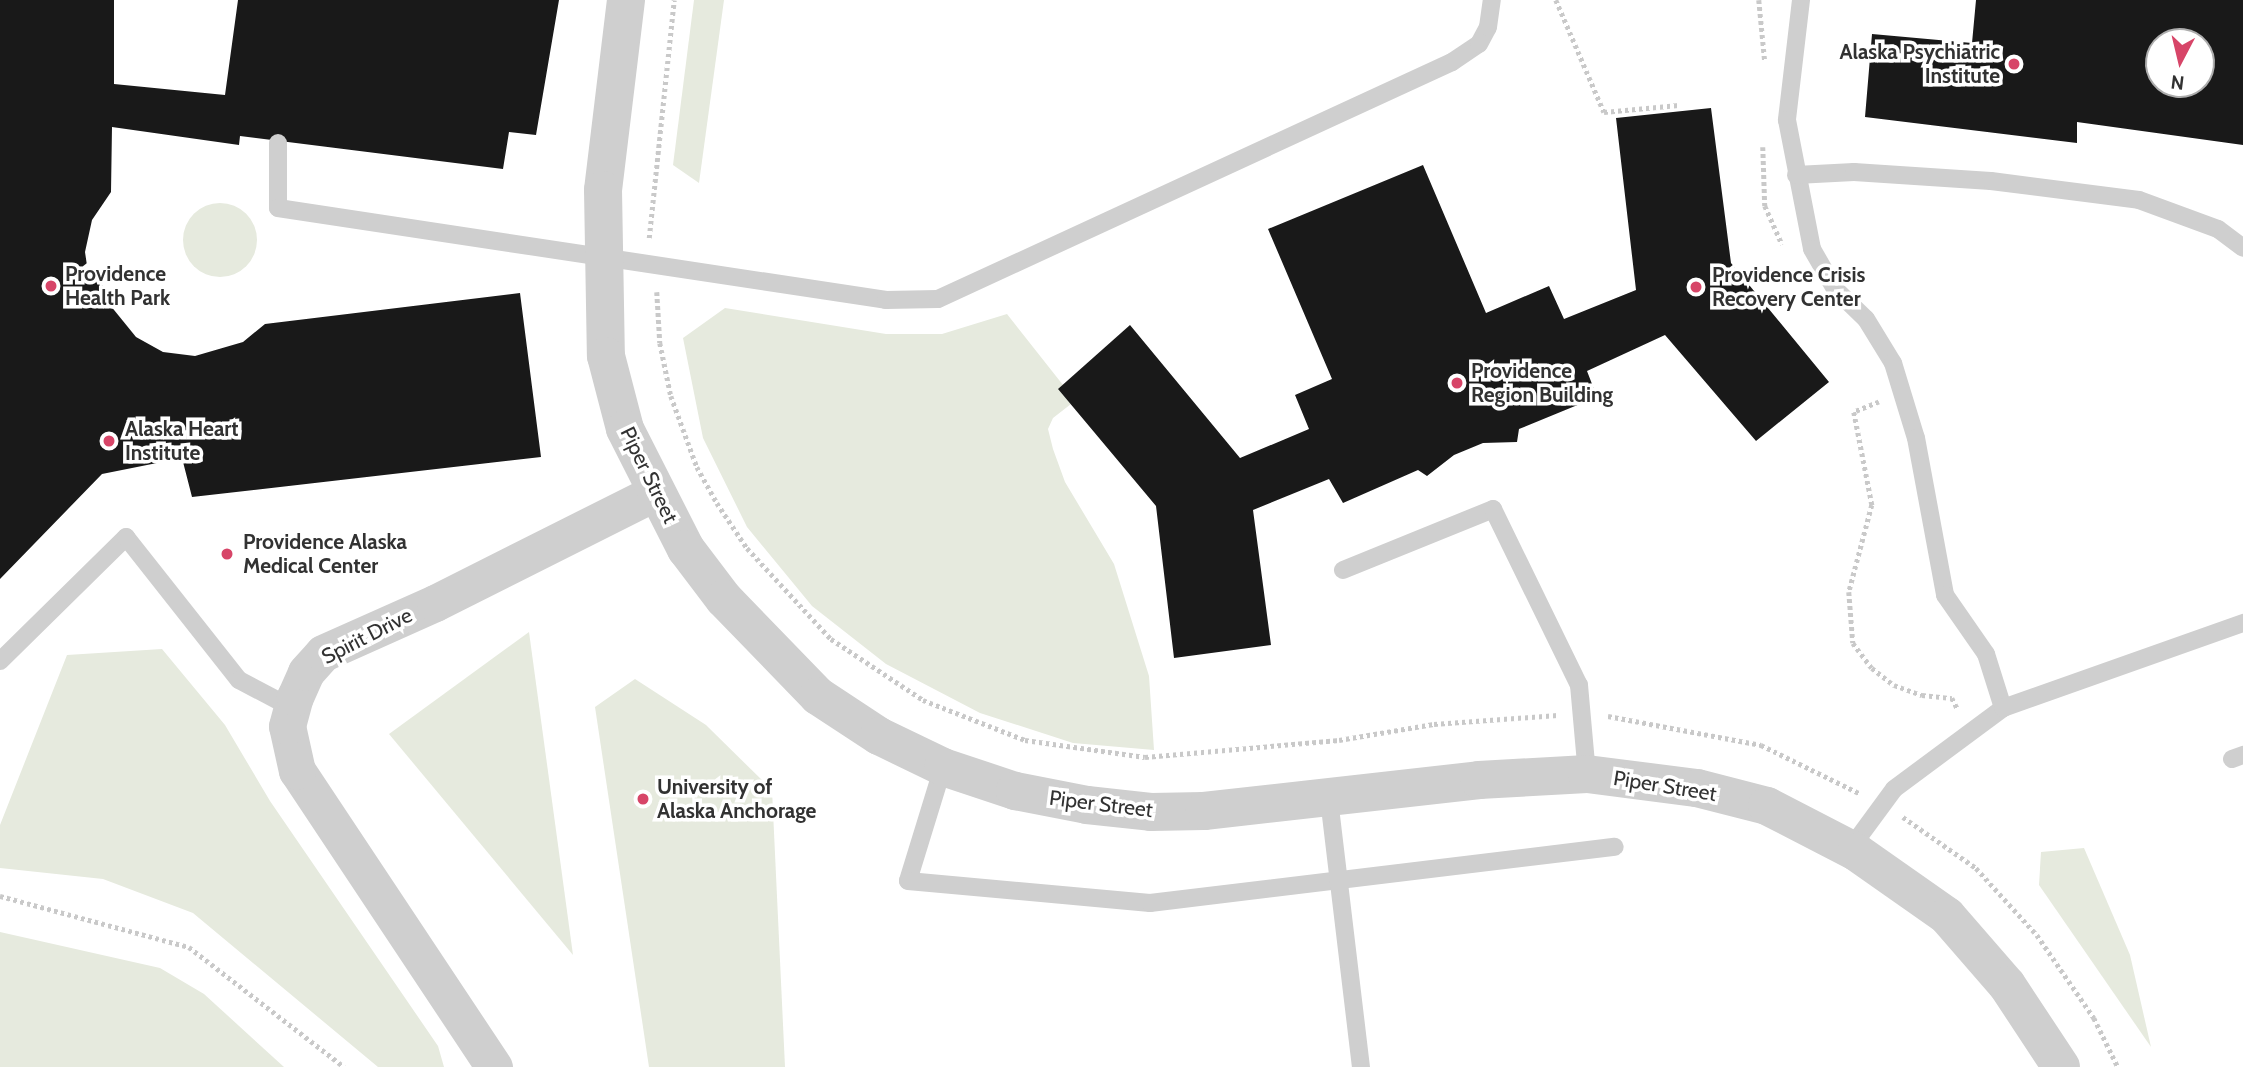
<!DOCTYPE html>
<html>
<head>
<meta charset="utf-8">
<style>
  body { margin:0 }
  #map { position:relative; width:2243px; height:1067px; overflow:hidden; background:#fff; font-family:Cabin,sans-serif }
  div>[style] { position:absolute }
  [style*='--x'] { left:calc(var(--x)*1px); top:calc(var(--y)*1px); width:calc(var(--w)*1px); rotate:calc(var(--a)*1deg) }
  .green>* { inset:0; background:#e6eade }
  .round { border-radius:50% }
  .building>* { inset:0; background:#191919 }
  .path>* { height:4.5px; margin-top:-2.25px; transform-origin:0; background:repeating-linear-gradient(90deg,#c9c9c9 0 3.5px,transparent 0 7px) }
  .service>* { height:18px; margin:-9px; padding:0 9px; transform-origin:9px; border-radius:9px; background:#cfcfcf }
  .minor>* { height:37px; margin:-18.5px; padding:0 18.5px; transform-origin:18.5px; border-radius:18.5px; background:#cfcfcf }
  .tertiary>* { height:38px; margin:-19px; padding:0 19px; transform-origin:19px; border-radius:19px; background:#cfcfcf }
  .dots>* { width:19px; height:19px; translate:-50% -50%; box-sizing:border-box; border:4px solid #fff; border-radius:50% }
  span { translate:-50% -50%; white-space:nowrap; text-align:center; line-height:1.15; -webkit-text-stroke:7px #fff; paint-order:stroke }
  .poi-label { font-size:21px; color:#323232; font-weight:700 }
  .right { translate:-100% -50%; text-align:right }
  .left { translate:0 -50%; text-align:left }
  .street-label { font-size:21px; color:#323232 }
  .north { position:absolute; left:2145px; top:28px; width:70px; height:70px; box-sizing:border-box; background:#fff; border:2px solid #adadad; border-radius:50%; rotate:187deg; font-size:19px; font-weight:700; line-height:28px; text-align:center; color:#323232 }
  .north::after { content:''; display:block; margin:auto; width:24px; height:32px; background:#d74568; clip-path:polygon(50% 0,100% 100%,50% 72%,0 100%) }
</style>
</head>
<body>
<div id="map">
  <div class="green">
    <i style="clip-path:polygon(694px 0,724px 0,699px 183px,673px 165px)"></i>
    <i class="round" style="left:183px;top:203px;width:74px;height:74px"></i>
    <i style="clip-path:polygon(725px 308px,886px 334px,942px 334px,1007px 314px,1063px 385px,1071px 404px,1053px 418px,1048px 429px,1053px 449px,1065px 482px,1114px 564px,1149px 676px,1154px 750px,1073px 743px,980px 713px,886px 664px,812px 606px,747px 527px,703px 438px,683px 338px)"></i>
    <i style="clip-path:polygon(529px 632px,573px 955px,389px 734px)"></i>
    <i style="clip-path:polygon(162px 649px,225px 725px,270px 801px,438px 1046px,444px 1067px,378px 1067px,193px 913px,103px 879px,0 868px,0 825px,67px 655px)"></i>
    <i style="clip-path:polygon(635px 679px,706px 725px,772px 790px,785px 1067px,649px 1067px,595px 707px)"></i>
    <i style="clip-path:polygon(2084px 848px,2130px 955px,2151px 1047px,2039px 885px,2041px 852px)"></i>
    <i style="clip-path:polygon(0 932px,160px 968px,204px 994px,284px 1067px,0 1067px)"></i>
  </div>
  <div class="building">
    <i style="clip-path:polygon(0 0,114px 0,114px 84px,225px 95px,238px 0,559px 0,536px 135px,509px 132px,503px 169px,240px 136px,239px 145px,112px 127px,111px 192px,92px 220px,85px 252px,89px 279px,100px 280px,110px 305px,136px 337px,163px 352px,195px 356px,243px 342px,265px 324px,520px 293px,541px 457px,192px 497px,182px 458px,102px 474px,0 579px)"></i>
    <i style="clip-path:polygon(evenodd,1976px 0,2243px 0,2243px 145px,2077px 122px,2077px 143px,1865px 117px,1872px 34px,1972px 43px,1976px 0,2159px 42px,2201px 42px,2201px 84px,2159px 84px,2159px 42px)"></i>
    <i style="clip-path:polygon(1711px 108px,1731px 263px,1829px 382px,1756px 441px,1665px 335px,1587px 371px,1597px 397px,1519px 429px,1517px 442px,1483px 443px,1454px 455px,1427px 476px,1418px 470px,1343px 503px,1329px 479px,1253px 510px,1271px 645px,1174px 658px,1156px 506px,1058px 389px,1130px 325px,1240px 458px,1309px 429px,1295px 395px,1332px 379px,1268px 229px,1423px 165px,1486px 313px,1549px 286px,1564px 319px,1636px 290px,1616px 118px)"></i>
  </div>
  <div class="path">
    <i style="--x:1556;--y:0;--w:122;--a:66.8"></i>
    <i style="--x:1604;--y:112;--w:75;--a:-5.3"></i>
    <i style="--x:1759;--y:0;--w:62;--a:84.5"></i>
    <i style="--x:1763;--y:147;--w:59;--a:88.1"></i>
    <i style="--x:1765;--y:206;--w:42;--a:65.9"></i>
    <i style="--x:649;--y:238;--w:239;--a:-84"></i>
    <i style="--x:657;--y:292;--w:51;--a:86.6"></i>
    <i style="--x:660;--y:343;--w:54;--a:78.3"></i>
    <i style="--x:671;--y:396;--w:76;--a:69.9"></i>
    <i style="--x:697;--y:467;--w:41;--a:60.9"></i>
    <i style="--x:717;--y:503;--w:54;--a:56.3"></i>
    <i style="--x:747;--y:548;--w:124;--a:47.3"></i>
    <i style="--x:831;--y:639;--w:110;--a:33.5"></i>
    <i style="--x:923;--y:700;--w:110;--a:21.4"></i>
    <i style="--x:1025;--y:740;--w:121;--a:8.1"></i>
    <i style="--x:1145;--y:757;--w:195;--a:-5"></i>
    <i style="--x:1339;--y:740;--w:96;--a:-9.6"></i>
    <i style="--x:1434;--y:724;--w:124;--a:-4.2"></i>
    <i style="--x:1879;--y:402;--w:27;--a:158"></i>
    <i style="--x:1854;--y:412;--w:95;--a:79"></i>
    <i style="--x:1872;--y:505;--w:90;--a:104.8"></i>
    <i style="--x:1849;--y:592;--w:51;--a:85.5"></i>
    <i style="--x:1853;--y:643;--w:31;--a:53"></i>
    <i style="--x:1872;--y:668;--w:28;--a:38"></i>
    <i style="--x:1894;--y:685;--w:30;--a:20"></i>
    <i style="--x:1922;--y:695;--w:30;--a:6"></i>
    <i style="--x:1952;--y:698;--w:13;--a:63"></i>
    <i style="--x:1608;--y:716;--w:156;--a:10.7"></i>
    <i style="--x:1761;--y:745;--w:109;--a:26.1"></i>
    <i style="--x:1903;--y:817;--w:89;--a:34.9"></i>
    <i style="--x:1976;--y:868;--w:91;--a:47.7"></i>
    <i style="--x:2037;--y:935;--w:101;--a:55.5"></i>
    <i style="--x:2094;--y:1018;--w:55;--a:63.9"></i>
    <i style="--x:0;--y:896;--w:196;--a:15.1"></i>
    <i style="--x:189;--y:947;--w:196;--a:37.7"></i>
  </div>
  <div class="service">
    <i style="--x:1801;--y:0;--w:121;--a:96.7"></i>
    <i style="--x:1787;--y:120;--w:131;--a:79"></i>
    <i style="--x:1812;--y:249;--w:46;--a:60.1"></i>
    <i style="--x:1835;--y:289;--w:43;--a:44.1"></i>
    <i style="--x:1866;--y:319;--w:52;--a:58.5"></i>
    <i style="--x:1893;--y:363;--w:78;--a:73"></i>
    <i style="--x:1916;--y:438;--w:160;--a:79.5"></i>
    <i style="--x:1945;--y:595;--w:72;--a:55.2"></i>
    <i style="--x:1986;--y:654;--w:57;--a:72.5"></i>
    <i style="--x:278;--y:143;--w:65;--a:90"></i>
    <i style="--x:278;--y:208;--w:615;--a:8.6"></i>
    <i style="--x:886;--y:300;--w:52;--a:-1.1"></i>
    <i style="--x:938;--y:299;--w:566;--a:-24.75"></i>
    <i style="--x:1452;--y:62;--w:32;--a:-34"></i>
    <i style="--x:1479;--y:44;--w:19;--a:-62"></i>
    <i style="--x:1488;--y:27;--w:27;--a:-82"></i>
    <i style="--x:1796;--y:175;--w:58;--a:-3"></i>
    <i style="--x:1854;--y:172;--w:137;--a:3.8"></i>
    <i style="--x:1991;--y:181;--w:149;--a:7.3"></i>
    <i style="--x:2139;--y:200;--w:84;--a:20.2"></i>
    <i style="--x:2218;--y:229;--w:31;--a:37"></i>
    <i style="--x:1343;--y:570;--w:162;--a:-22.1"></i>
    <i style="--x:1493;--y:509;--w:196;--a:64"></i>
    <i style="--x:1579;--y:685;--w:89;--a:84.9"></i>
    <i style="--x:0;--y:661;--w:177;--a:-44.5"></i>
    <i style="--x:126;--y:537;--w:182;--a:51.7"></i>
    <i style="--x:239;--y:680;--w:60;--a:27.8"></i>
    <i style="--x:2232;--y:759;--w:12;--a:-20"></i>
    <i style="--x:943;--y:767;--w:119;--a:107.1"></i>
    <i style="--x:908;--y:881;--w:243;--a:5.2"></i>
    <i style="--x:1150;--y:903;--w:468;--a:-6.9"></i>
    <i style="--x:1329;--y:799;--w:270;--a:83.2"></i>
    <i style="--x:1850;--y:849;--w:74;--a:-53.7"></i>
    <i style="--x:1894;--y:789;--w:136;--a:-36.6"></i>
    <i style="--x:2003;--y:708;--w:255;--a:-19.5"></i>
  </div>
  <div class="minor">
    <i style="--x:494;--y:1067;--w:356;--a:-123.6"></i>
    <i style="--x:297;--y:771;--w:46;--a:-102.5"></i>
    <i style="--x:287;--y:726;--w:30;--a:-75"></i>
    <i style="--x:295;--y:697;--w:27;--a:-66"></i>
    <i style="--x:306;--y:672;--w:25;--a:-48"></i>
    <i style="--x:323;--y:653;--w:123;--a:-24.1"></i>
    <i style="--x:435;--y:603;--w:245;--a:-26.7"></i>
  </div>
  <div class="tertiary">
    <i style="--x:626;--y:0;--w:191;--a:96.9"></i>
    <i style="--x:603;--y:190;--w:166;--a:89"></i>
    <i style="--x:606;--y:356;--w:75;--a:75.4"></i>
    <i style="--x:625;--y:429;--w:135;--a:63.1"></i>
    <i style="--x:686;--y:549;--w:63;--a:52.8"></i>
    <i style="--x:724;--y:599;--w:135;--a:45.9"></i>
    <i style="--x:818;--y:696;--w:73;--a:33.3"></i>
    <i style="--x:879;--y:736;--w:71;--a:25.8"></i>
    <i style="--x:943;--y:767;--w:76;--a:18.4"></i>
    <i style="--x:1015;--y:791;--w:73;--a:11"></i>
    <i style="--x:1087;--y:805;--w:64;--a:6.2"></i>
    <i style="--x:1151;--y:812;--w:53;--a:-1.1"></i>
    <i style="--x:1204;--y:811;--w:277;--a:-6.4"></i>
    <i style="--x:1479;--y:780;--w:108;--a:-3.2"></i>
    <i style="--x:1587;--y:774;--w:111;--a:7.3"></i>
    <i style="--x:1697;--y:788;--w:72;--a:14.4"></i>
    <i style="--x:1767;--y:806;--w:100;--a:27.3"></i>
    <i style="--x:1856;--y:852;--w:111;--a:35.1"></i>
    <i style="--x:1947;--y:916;--w:91;--a:49"></i>
    <i style="--x:2007;--y:985;--w:98;--a:56.6"></i>
  </div>
  <div class="dots">
    <i style="left:2014px;top:64px;background:#d74568"></i>
    <i style="left:51px;top:286px;background:#d74568"></i>
    <i style="left:1696px;top:287px;background:#d74568"></i>
    <i style="left:1457px;top:383px;background:#d74568"></i>
    <i style="left:109px;top:441px;background:#d74568"></i>
    <i style="left:227px;top:554px;background:#d74568"></i>
    <i style="left:643px;top:799px;background:#d74568"></i>
  </div>
  <div class="poi-label">
    <span class="right" style="left:2000px;top:64px">Alaska Psychiatric<br>Institute</span>
    <span class="left" style="left:65px;top:286px">Providence<br>Health Park</span>
    <span class="left" style="left:1712px;top:287px">Providence Crisis<br>Recovery Center</span>
    <span class="left" style="left:1471px;top:383px">Providence<br>Region Building</span>
    <span class="left" style="left:125px;top:441px">Alaska Heart<br>Institute</span>
    <span class="left" style="left:243px;top:554px">Providence Alaska<br>Medical Center</span>
    <span class="left" style="left:657px;top:799px">University of<br>Alaska Anchorage</span>
  </div>
  <div class="street-label">
    <span style="left:649px;top:475px;rotate:64deg">Piper Street</span>
    <span style="left:367px;top:636px;rotate:-27deg">Spirit Drive</span>
    <span style="left:1665px;top:786px;rotate:9deg">Piper Street</span>
    <span style="left:1101px;top:804px;rotate:7deg">Piper Street</span>
  </div>
  <div class="north">N</div>
</div>
</body>
</html>
